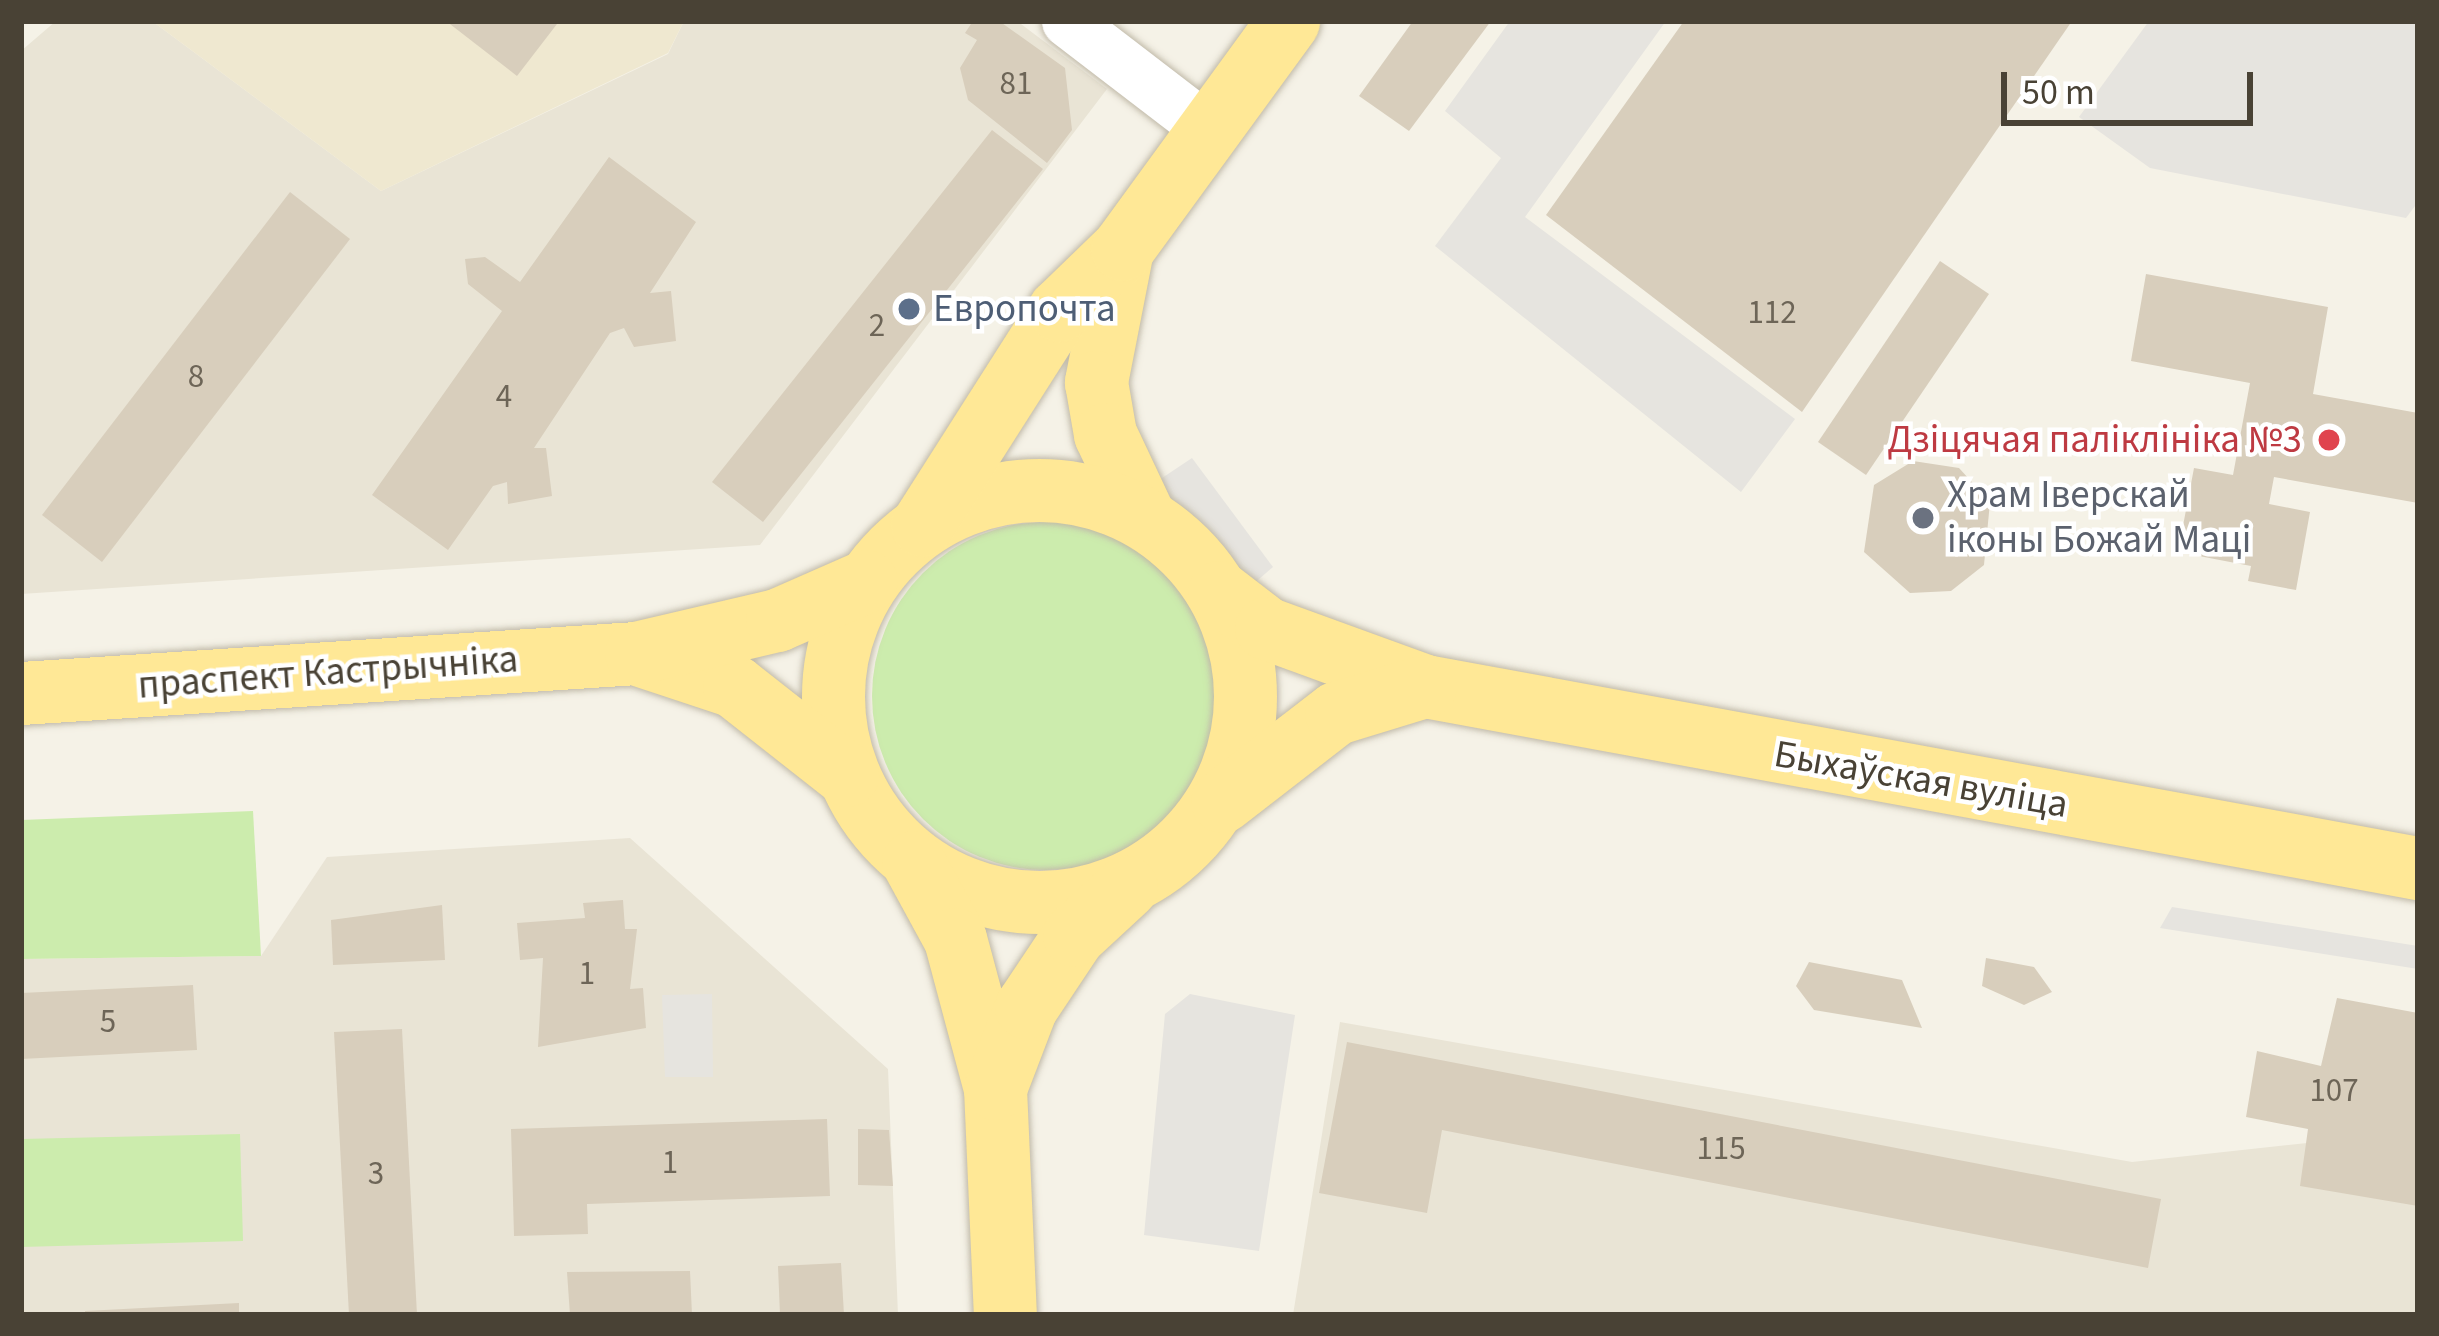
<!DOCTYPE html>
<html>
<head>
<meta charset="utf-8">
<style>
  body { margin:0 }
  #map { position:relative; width:2439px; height:1336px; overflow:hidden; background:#f5f2e7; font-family:"Source Sans 3",sans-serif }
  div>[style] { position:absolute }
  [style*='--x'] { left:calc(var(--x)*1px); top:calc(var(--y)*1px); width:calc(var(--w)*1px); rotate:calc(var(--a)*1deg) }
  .residential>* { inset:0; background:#e9e4d5 }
  .education>* { inset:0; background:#efe8d0 }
  .green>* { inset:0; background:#ccecad }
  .round { border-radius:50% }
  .parking>* { inset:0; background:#e6e4df }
  .building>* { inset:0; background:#d8cebc }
  .roads { filter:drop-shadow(0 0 3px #c1baa9) drop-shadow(0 0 3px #c1baa9) }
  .minor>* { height:51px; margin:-25.5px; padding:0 25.5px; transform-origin:25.5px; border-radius:25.5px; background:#fff }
  .major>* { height:63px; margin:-31.5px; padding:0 31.5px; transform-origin:31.5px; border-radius:31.5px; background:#ffe896 }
  .major>.ring { margin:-31.5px; padding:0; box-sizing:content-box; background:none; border:63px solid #ffe896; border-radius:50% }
  .dots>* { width:33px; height:33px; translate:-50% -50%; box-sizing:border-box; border:6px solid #fff; border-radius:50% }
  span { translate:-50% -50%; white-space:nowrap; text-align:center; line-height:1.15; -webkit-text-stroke:9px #fff; paint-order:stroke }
  .number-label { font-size:33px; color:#6d6557 }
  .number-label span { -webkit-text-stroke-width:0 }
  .service-label { font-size:39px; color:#4e5e75 }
  .left { translate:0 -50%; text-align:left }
  .health-label { font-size:39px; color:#be3a42 }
  .right { translate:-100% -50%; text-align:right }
  .worship-label { font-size:39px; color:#5b616d }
  .street-label { font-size:39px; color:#494235 }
  .frame { position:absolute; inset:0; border:24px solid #494235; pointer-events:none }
  .scale { position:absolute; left:2001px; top:72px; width:252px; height:54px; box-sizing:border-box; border:6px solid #494235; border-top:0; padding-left:15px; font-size:36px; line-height:42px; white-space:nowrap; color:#494235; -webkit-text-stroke:9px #fff; paint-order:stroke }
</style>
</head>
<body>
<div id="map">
  <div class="residential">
    <i style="clip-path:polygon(56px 21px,152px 21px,381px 191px,668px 54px,684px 21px,1017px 21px,1107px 89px,760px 545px,21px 594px,21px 51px)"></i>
    <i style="clip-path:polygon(630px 838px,888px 1069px,898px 1315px,21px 1315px,21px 959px,261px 956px,327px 857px)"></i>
    <i style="clip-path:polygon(1340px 1022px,2132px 1162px,2418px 1131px,2418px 1315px,1293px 1315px)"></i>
  </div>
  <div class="education">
    <i style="clip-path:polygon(152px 21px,684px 21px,668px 53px,381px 191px)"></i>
  </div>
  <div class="green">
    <i class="round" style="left:872px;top:522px;width:348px;height:348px"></i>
    <i style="clip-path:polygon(253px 811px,261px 956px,21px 959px,21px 820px)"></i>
    <i style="clip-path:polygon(240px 1134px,243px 1241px,21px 1247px,21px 1139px)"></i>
  </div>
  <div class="parking">
    <i style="clip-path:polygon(1510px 21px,1666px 21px,1525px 217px,1795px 419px,1741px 492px,1435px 246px,1501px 158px,1445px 111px)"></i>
    <i style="clip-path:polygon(2149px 21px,2418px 21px,2418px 202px,2406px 218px,2150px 168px,2079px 117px)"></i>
    <i style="clip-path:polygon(1192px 458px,1273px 567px,1243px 593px,1156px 482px)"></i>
    <i style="clip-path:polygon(2172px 907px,2418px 946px,2418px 969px,2160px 928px)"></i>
    <i style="clip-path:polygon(712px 994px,713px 1077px,665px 1077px,662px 995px)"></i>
    <i style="clip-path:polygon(1190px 994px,1295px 1015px,1259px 1251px,1144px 1235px,1165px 1014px)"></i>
  </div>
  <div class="building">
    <i style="clip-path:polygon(446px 21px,552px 21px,557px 24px,517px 76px)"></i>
    <i style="clip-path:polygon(973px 21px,999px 21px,1065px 68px,1072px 130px,1047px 163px,968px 100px,960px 68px,977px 40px,965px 33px)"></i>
    <i style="clip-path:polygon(1413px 21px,1491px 21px,1409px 131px,1359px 96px)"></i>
    <i style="clip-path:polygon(1684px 21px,2072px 21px,1802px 412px,1546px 215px)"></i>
    <i style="clip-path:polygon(992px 130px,1043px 169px,763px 522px,712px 482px)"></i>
    <i style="clip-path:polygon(609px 157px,696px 222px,650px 293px,671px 291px,676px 341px,634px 347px,624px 328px,610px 333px,534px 448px,546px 448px,552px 496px,508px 504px,507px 482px,493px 486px,448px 550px,372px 495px,502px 311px,468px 284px,465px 259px,485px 257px,520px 282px)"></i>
    <i style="clip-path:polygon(290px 192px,350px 239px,102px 562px,42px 515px)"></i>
    <i style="clip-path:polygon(1940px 261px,1989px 294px,1866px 475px,1818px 442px)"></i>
    <i style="clip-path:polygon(2146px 274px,2328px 307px,2313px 394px,2418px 413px,2418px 503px,2274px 477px,2269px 504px,2310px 512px,2296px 590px,2248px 581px,2251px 566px,2178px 552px,2194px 468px,2233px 475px,2250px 383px,2131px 361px)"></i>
    <i style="clip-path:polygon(1913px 461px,1959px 468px,1990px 502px,1984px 565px,1951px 591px,1910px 593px,1864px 552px,1874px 485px)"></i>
    <i style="clip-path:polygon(623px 900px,625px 929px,637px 929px,630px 989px,643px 988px,646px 1028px,538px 1047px,543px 958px,520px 960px,517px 923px,585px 918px,583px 903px)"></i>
    <i style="clip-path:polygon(442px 905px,445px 960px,333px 965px,331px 920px)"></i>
    <i style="clip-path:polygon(1986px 958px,2034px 967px,2052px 992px,2024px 1005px,1982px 986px)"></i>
    <i style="clip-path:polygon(1809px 962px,1902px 980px,1922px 1028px,1814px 1010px,1796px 986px)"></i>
    <i style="clip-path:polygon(193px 985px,197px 1050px,21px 1059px,21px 993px)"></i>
    <i style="clip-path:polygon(2337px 998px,2418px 1013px,2418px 1206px,2300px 1186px,2308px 1129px,2246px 1117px,2257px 1051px,2321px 1066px)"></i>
    <i style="clip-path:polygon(402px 1029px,417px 1315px,349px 1315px,334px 1032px)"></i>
    <i style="clip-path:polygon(1347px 1042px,2161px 1199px,2148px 1268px,1442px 1130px,1427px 1213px,1319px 1193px)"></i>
    <i style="clip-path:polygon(827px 1119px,830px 1196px,587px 1204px,588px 1234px,514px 1236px,511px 1129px)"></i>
    <i style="clip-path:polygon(858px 1129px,889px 1130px,893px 1186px,858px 1185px)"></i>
    <i style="clip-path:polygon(841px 1263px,844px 1315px,780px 1315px,778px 1266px)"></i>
    <i style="clip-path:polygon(690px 1271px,692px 1315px,570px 1315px,567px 1272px)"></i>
    <i style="clip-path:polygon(239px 1303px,239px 1315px,85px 1315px,85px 1311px)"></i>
  </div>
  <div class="roads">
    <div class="minor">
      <i style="--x:1067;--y:21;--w:178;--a:37.5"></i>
    </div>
    <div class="major">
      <i style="--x:1122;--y:249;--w:136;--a:101.1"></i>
      <i style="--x:1096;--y:382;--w:53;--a:80.2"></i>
      <i style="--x:1105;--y:434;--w:92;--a:64.8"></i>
      <i class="ring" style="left:833px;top:490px;width:349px;height:349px"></i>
      <i style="--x:922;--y:525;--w:255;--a:-57.5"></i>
      <i style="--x:1059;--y:310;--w:88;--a:-44.1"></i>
      <i style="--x:1122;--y:249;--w:282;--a:-53.9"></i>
      <i style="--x:1219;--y:592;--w:59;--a:37.5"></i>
      <i style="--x:1266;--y:628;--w:169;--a:20"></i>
      <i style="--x:1425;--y:686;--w:1010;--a:10.39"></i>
      <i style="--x:638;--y:654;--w:101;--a:18.4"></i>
      <i style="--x:734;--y:686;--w:144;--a:38.2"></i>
      <i style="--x:21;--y:693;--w:616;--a:-3.72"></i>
      <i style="--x:636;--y:653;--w:145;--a:-13.2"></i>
      <i style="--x:777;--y:620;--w:97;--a:-23.7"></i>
      <i style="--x:1222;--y:801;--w:144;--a:-37.7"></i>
      <i style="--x:1336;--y:713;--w:93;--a:-16.9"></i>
      <i style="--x:913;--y:862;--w:88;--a:61.4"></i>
      <i style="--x:955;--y:939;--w:154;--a:75"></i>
      <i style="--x:995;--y:1088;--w:227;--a:87.5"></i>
      <i style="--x:995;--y:1088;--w:87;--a:-69.1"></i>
      <i style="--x:1026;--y:1007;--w:87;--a:-56.3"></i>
      <i style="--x:1074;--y:935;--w:71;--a:-42.7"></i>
    </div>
  </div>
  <div class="dots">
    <i style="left:909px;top:309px;background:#5c6f8a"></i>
    <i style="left:2329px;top:440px;background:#e0444e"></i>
    <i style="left:1923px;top:518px;background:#6b7280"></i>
  </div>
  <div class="number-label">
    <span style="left:1016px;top:84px">81</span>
    <span style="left:1772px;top:313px">112</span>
    <span style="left:877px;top:326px">2</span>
    <span style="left:196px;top:377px">8</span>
    <span style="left:504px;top:397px">4</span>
    <span style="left:587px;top:974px">1</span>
    <span style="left:108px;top:1022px">5</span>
    <span style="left:2334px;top:1091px">107</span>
    <span style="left:1721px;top:1149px">115</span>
    <span style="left:670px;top:1163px">1</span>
    <span style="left:376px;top:1174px">3</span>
  </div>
  <div class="service-label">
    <span class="left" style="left:933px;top:309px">Европочта</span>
  </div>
  <div class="health-label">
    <span class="right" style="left:2302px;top:440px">Дзіцячая паліклініка №3</span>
  </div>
  <div class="worship-label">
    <span class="left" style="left:1947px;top:518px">Храм Іверскай<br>іконы Божай Маці</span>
  </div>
  <div class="street-label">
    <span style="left:328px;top:673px;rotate:-4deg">праспект Кастрычніка</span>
    <span style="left:1921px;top:780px;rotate:10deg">Быхаўская вуліца</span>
  </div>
  <div class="frame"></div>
  <div class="scale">50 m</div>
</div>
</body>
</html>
